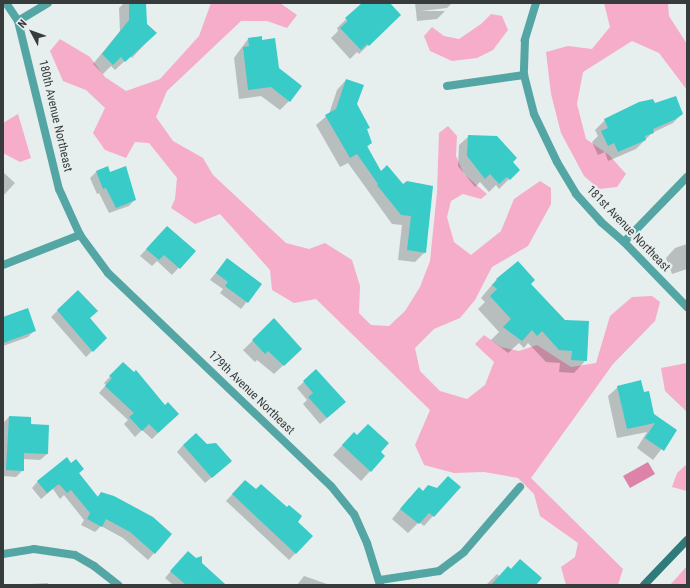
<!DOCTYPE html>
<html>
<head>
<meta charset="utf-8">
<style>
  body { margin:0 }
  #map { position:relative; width:690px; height:588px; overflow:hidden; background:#e7eeee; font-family:"Roboto Condensed",sans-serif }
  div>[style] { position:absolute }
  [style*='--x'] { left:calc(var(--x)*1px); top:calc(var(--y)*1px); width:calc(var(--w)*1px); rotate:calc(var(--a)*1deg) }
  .green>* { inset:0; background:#f6adc9 }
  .water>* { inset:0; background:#dd82a8 }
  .shadow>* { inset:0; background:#0003 }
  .building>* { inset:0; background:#38cbc8 }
  .street>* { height:8px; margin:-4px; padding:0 4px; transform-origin:4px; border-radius:4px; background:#54a6a4 }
  .secondary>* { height:8px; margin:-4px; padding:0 4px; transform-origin:4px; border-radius:4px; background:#307b79 }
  span { translate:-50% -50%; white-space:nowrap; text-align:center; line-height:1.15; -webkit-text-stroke:4px #e7eeee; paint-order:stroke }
  .street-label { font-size:12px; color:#383b3b }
  .frame { position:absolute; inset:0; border:4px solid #383b3b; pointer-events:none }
  .north { position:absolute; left:12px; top:12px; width:40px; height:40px; -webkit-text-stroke:3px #e7eeee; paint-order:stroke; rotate:311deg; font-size:11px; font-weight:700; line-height:16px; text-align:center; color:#383b3b }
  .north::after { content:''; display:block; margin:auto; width:14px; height:18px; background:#383b3b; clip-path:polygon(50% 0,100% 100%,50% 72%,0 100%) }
</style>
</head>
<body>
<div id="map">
  <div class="green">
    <i style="clip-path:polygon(211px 3px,280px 3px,297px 15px,287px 28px,267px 21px,241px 21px,167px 91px,156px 117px,173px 141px,203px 158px,213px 175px,286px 243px,309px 249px,325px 243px,352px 260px,360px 286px,359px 313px,371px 325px,389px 326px,405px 311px,420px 287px,430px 261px,437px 192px,439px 133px,448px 126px,457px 136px,456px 156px,464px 174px,487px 194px,481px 199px,463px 194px,451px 201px,447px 217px,454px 242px,471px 255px,501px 231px,514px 199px,540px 181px,551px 188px,551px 204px,528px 246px,492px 267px,475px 300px,460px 318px,434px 329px,415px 348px,420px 371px,440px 391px,467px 399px,485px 385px,494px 362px,475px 344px,484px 335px,501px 347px,519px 351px,537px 345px,571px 367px,596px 363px,610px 316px,632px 297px,652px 296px,660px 302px,655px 321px,613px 364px,531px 478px,623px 569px,618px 585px,566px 585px,561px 567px,575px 557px,578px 543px,540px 516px,534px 494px,518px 478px,484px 472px,454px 473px,424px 465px,415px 445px,430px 410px,316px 299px,294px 303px,272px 290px,270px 270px,220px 214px,195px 224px,171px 208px,175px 199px,177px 178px,149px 143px,135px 142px,126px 158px,105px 150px,93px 133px,105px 108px,86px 90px,63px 81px,50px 51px,60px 39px,90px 57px,105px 77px,126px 91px,160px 79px,199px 36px)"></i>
    <i style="clip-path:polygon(604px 3px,668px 3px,669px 16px,687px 44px,687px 90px,659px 53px,632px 41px,583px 72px,577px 104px,586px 139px,609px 155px,626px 174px,617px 187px,599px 189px,584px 176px,561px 133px,551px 94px,546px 52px,568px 46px,592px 49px,610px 27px)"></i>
    <i style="clip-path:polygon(491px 14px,502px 16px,508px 30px,493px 50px,477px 58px,452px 61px,430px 51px,424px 36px,432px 27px,444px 36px,459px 39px,481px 24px)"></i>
    <i style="clip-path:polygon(18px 114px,31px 158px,20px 162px,3px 153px,3px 123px)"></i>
    <i style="clip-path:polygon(687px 363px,687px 412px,665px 391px,661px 368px)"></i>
    <i style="clip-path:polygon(687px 464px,687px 491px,672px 487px,677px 473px)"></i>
    <i style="clip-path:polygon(687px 566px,687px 585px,670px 585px)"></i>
  </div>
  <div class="water">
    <i style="clip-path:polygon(648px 462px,655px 474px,630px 488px,623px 476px)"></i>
  </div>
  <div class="shadow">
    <i style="clip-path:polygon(124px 3px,145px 3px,146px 24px,155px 33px,132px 58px,130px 56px,115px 70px,111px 66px,103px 74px,93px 64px,120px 31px,119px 8px)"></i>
    <i style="clip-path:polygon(363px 3px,388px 3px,399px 15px,359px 54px,357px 52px,350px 59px,331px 38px,338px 31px,337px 28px)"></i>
    <i style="clip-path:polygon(415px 3px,452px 3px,447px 8px,421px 11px,445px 11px,437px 19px,417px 21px)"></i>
    <i style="clip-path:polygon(248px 39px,262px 41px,278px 69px,289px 101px,280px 110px,261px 96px,239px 99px,234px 58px)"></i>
    <i style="clip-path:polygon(346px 80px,371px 143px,367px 147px,380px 172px,402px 185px,425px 252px,415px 262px,398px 260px,402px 225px,392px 224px,348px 163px,340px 167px,316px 125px,329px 114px,337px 90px)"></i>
    <i style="clip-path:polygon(654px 104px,682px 113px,673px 123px,652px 133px,636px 149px,608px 161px,605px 152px,598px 155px,592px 142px,598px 136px,595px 130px,605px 120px)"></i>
    <i style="clip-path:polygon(469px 136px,511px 163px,518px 170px,499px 189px,496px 185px,489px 192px,480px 182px,475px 187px,458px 166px,459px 145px)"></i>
    <i style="clip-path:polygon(125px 167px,135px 199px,129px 206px,109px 213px,99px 193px,97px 194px,90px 178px,96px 172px,109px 173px)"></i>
    <i style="clip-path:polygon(3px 172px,15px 183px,3px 196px)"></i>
    <i style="clip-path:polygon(161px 233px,194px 251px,172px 275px,157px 261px,152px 266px,140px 256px)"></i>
    <i style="clip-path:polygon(687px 244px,687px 269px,672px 274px,666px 258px,675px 248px)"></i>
    <i style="clip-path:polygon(227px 259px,261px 284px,241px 309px,220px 293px,223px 289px,210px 280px)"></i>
    <i style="clip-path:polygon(518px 263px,529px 284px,586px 360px,574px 373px,559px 372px,560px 363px,546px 362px,528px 343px,524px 348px,519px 343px,508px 353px,491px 340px,499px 332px,478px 309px,485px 302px,481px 298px,496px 280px)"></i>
    <i style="clip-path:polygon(78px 291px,89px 318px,105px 338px,86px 357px,51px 317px)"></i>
    <i style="clip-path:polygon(3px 319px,34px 331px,28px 337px,3px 346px)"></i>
    <i style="clip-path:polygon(274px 320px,291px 358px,274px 374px,257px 360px,255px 362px,243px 350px)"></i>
    <i style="clip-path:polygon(123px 363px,165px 406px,178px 414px,152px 439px,142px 430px,135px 437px,124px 424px,128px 420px,99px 393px,106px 385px,104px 383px)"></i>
    <i style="clip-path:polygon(316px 371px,339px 408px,320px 424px,303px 404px,307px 400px,297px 388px)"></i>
    <i style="clip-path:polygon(618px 387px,643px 393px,653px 414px,676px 430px,653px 460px,637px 448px,647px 432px,617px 438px,608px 396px)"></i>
    <i style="clip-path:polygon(9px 417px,30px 425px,47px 454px,40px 460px,23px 459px,23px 470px,16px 477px,3px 476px,3px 423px)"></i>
    <i style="clip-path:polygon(354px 433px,384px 456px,361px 481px,333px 455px)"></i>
    <i style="clip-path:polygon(183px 445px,224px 467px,205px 483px,177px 452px)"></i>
    <i style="clip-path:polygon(71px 464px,83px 469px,78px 474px,97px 497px,101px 493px,171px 534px,148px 560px,123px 538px,101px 526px,95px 532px,81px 525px,84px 520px,64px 495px,60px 499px,53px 489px,41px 499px,32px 488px,38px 481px)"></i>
    <i style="clip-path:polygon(239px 487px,296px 522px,312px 536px,289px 560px,226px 501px)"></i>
    <i style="clip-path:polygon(459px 487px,424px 526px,419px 522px,408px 533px,392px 519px,409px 498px,422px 492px)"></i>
    <i style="clip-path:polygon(182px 558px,201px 563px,226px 585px,173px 585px,165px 578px)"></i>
    <i style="clip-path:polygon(520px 560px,534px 585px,486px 585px,497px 574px,499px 576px,510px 570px)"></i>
    <i style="clip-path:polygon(304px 576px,330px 585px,297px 585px)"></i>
    <i style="clip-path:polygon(48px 583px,48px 585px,30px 585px,31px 584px)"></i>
  </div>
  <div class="building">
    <i style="clip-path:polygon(129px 3px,146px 3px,147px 24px,157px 33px,125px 62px,121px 57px,113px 65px,102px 54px,129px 20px)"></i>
    <i style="clip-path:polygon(362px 3px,390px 3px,401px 15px,369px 46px,367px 44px,361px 50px,340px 28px,348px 21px,345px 18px)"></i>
    <i style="clip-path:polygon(262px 36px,262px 40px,275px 38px,279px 68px,302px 86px,290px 102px,271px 87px,248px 90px,243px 47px,249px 46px,248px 38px)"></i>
    <i style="clip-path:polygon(346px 79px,364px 85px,357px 104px,370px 128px,367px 129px,372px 143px,367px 146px,381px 171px,387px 165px,403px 184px,407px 181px,433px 186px,426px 253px,407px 250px,411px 216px,401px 215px,377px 185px,378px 184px,357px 154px,350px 158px,325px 115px,336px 109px)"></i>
    <i style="clip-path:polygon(676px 96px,683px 114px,676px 119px,653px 129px,654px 133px,645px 136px,646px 140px,618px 152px,614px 143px,608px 146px,601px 131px,608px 128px,604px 119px,639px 102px,653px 99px,655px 103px)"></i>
    <i style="clip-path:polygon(468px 135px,497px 136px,517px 158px,513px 162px,520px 170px,510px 180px,507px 177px,499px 184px,490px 174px,485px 179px,467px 156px)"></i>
    <i style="clip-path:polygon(108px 166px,110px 172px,126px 166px,136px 200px,116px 208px,106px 188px,103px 189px,96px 171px)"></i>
    <i style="clip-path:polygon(167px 226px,196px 251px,180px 269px,164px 255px,159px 260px,146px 249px)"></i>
    <i style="clip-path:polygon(227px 258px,262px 284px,248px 303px,225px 286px,228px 282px,216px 273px)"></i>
    <i style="clip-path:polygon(518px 261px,535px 280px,531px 284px,565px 320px,589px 321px,587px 361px,571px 360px,572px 351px,559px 350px,542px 331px,537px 336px,532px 330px,522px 341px,503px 327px,511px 319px,490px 296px,497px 289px,492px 285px,497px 280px,496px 279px)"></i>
    <i style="clip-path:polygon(78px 290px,98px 311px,90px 318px,107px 338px,93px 352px,57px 310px)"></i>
    <i style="clip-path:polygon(28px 308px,36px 331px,3px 343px,3px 317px)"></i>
    <i style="clip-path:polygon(274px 318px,302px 349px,284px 366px,268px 351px,265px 354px,252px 340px)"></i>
    <i style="clip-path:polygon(123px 362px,134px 372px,136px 370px,165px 405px,168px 402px,179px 414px,158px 433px,149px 424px,142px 431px,129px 417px,134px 413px,105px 386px,112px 378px,109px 376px)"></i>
    <i style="clip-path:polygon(316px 369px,346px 402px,327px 418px,308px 397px,313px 393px,303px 381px)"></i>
    <i style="clip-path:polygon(641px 380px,644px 392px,649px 391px,654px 414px,677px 430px,664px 451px,645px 438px,655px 423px,627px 429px,617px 386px)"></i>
    <i style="clip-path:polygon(9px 416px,31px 417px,31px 424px,49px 425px,48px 454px,24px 453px,24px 471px,6px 470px)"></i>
    <i style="clip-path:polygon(368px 424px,389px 443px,381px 452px,385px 456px,371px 472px,342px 445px,354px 432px,357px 435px)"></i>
    <i style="clip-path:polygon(196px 433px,207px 444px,216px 443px,232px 461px,212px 478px,183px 445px)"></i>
    <i style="clip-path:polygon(67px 457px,71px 463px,76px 459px,84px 469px,79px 473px,98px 497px,101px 492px,114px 496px,153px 517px,172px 534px,155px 554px,130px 532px,106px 519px,102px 527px,87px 519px,90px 513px,71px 490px,67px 493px,59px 484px,47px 493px,37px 481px)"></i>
    <i style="clip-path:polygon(448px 476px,461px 487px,434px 517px,429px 513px,419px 524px,400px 509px,419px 487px,423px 491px,428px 485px,437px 488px)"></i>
    <i style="clip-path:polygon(245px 480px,256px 489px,261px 484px,287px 507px,289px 505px,302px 516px,298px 522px,313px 536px,296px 554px,232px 494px)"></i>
    <i style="clip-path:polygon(188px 551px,196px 558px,202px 556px,202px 563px,226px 585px,186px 585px,170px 571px)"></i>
    <i style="clip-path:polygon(520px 559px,542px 578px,536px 585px,491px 585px,508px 566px,511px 569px)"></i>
  </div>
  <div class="street">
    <i style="--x:6;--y:3;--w:22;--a:56"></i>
    <i style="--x:18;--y:21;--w:173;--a:76.3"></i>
    <i style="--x:59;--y:189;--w:51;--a:65.5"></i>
    <i style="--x:80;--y:235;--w:47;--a:53.6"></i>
    <i style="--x:108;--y:273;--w:308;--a:43.7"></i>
    <i style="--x:331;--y:486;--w:36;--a:51"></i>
    <i style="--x:354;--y:514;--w:32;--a:66"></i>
    <i style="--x:367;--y:543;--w:44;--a:72.8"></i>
    <i style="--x:536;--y:3;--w:39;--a:107"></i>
    <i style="--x:525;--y:40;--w:35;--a:92"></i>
    <i style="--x:524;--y:75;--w:40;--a:75.6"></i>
    <i style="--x:534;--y:114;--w:53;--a:64.4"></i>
    <i style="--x:557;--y:162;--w:37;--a:59"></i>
    <i style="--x:576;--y:194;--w:38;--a:48"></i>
    <i style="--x:601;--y:222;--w:30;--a:41"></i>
    <i style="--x:624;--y:242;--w:91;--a:45.9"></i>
    <i style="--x:18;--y:21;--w:35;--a:-31"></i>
    <i style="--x:447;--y:86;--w:78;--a:-8.1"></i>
    <i style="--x:624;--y:242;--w:91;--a:-45.9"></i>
    <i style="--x:3;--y:265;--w:83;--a:-21.3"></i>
    <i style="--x:3;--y:554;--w:31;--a:-9"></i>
    <i style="--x:34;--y:549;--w:41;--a:8.3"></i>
    <i style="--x:75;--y:555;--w:22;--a:30"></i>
    <i style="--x:94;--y:566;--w:31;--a:38"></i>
    <i style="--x:380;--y:580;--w:60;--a:-8.7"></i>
    <i style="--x:439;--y:571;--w:31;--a:-37"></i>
    <i style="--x:464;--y:552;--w:86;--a:-49.3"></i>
  </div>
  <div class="secondary">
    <i style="--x:644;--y:585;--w:62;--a:-46.3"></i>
  </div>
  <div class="street-label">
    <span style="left:55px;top:116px;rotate:77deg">180th Avenue Northeast</span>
    <span style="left:628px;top:229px;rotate:46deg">181st Avenue Northeast</span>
    <span style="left:251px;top:393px;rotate:44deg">179th Avenue Northeast</span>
  </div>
  <div class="frame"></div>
  <div class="north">N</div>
</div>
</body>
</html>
